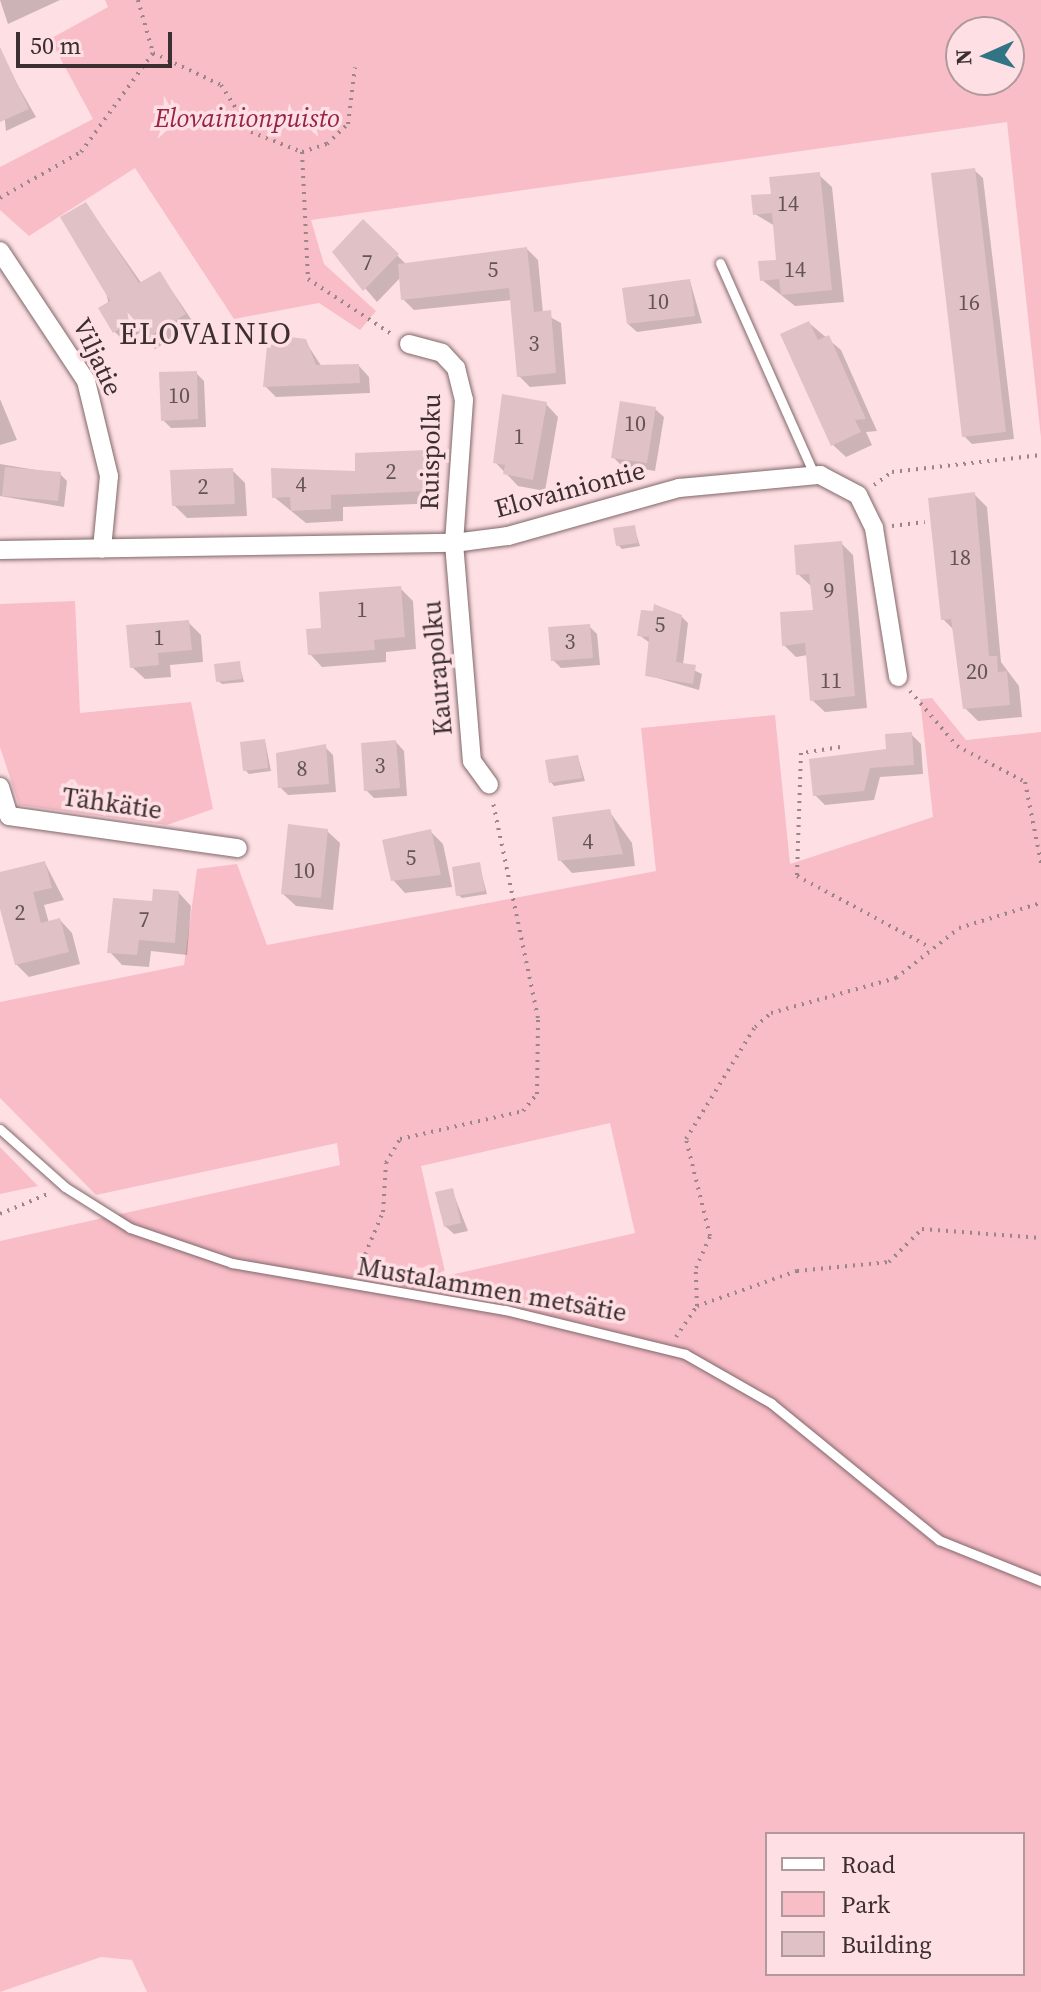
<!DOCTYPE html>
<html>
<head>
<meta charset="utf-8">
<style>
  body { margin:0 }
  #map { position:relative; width:1041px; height:1992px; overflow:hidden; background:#fee0e4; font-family:"Source Serif 4",serif }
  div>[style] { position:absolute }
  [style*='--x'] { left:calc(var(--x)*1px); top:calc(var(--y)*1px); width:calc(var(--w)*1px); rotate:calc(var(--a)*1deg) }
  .green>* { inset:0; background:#f8bdc7 }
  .shadow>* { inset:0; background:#0003 }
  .building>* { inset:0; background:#dfc1c6 }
  .path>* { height:4px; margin-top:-2px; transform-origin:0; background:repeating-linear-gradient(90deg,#9a8688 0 2px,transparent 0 8px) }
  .roads { filter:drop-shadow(0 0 2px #81676b) drop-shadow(0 0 2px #81676b) }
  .service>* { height:9px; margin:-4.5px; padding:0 4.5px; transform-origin:4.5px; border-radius:4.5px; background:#fff }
  .minor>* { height:18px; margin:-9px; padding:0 9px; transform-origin:9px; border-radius:9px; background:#fff }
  span { translate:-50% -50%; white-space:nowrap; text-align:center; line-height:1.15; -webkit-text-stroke:7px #fee0e4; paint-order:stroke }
  .number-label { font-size:22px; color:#645456 }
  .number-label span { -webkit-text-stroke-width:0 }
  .park-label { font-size:26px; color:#972348; font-style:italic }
  .street-label { font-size:26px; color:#3b2f31 }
  .quarter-label { font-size:30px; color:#3b2f31; letter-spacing:2px }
  .legend { position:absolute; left:765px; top:1832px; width:260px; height:144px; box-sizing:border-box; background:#fee0e4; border:2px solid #b0999c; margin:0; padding:10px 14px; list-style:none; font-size:24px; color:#3b2f31 }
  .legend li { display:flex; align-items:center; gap:16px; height:40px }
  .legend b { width:40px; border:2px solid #b0999c }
  .north { position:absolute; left:945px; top:16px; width:80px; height:80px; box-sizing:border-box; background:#fee0e4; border:2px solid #b0999c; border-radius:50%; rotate:267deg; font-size:22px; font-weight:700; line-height:32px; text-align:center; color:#3b2f31 }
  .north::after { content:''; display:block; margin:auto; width:28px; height:36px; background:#317485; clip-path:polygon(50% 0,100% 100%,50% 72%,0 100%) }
  .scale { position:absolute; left:16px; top:32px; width:156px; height:36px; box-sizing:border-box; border:4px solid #3b2f31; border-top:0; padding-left:10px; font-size:24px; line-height:28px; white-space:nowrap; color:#3b2f31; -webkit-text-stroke:6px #fee0e4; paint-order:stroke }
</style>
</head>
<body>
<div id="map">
  <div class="green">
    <i style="clip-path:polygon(evenodd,105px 0,1041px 0,1041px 438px,1007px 122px,311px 220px,324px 264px,376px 311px,360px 330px,319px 303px,234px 319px,135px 168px,29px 236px,0 210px,0 167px,93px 119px,50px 39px,108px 7px,105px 0,961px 32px,1009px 32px,1009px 80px,961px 80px,961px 32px)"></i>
    <i style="clip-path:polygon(75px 601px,80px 713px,191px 702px,213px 809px,167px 825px,19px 805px,0 747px,0 604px)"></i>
    <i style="clip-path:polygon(evenodd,932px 698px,966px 740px,1041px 732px,1041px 1992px,147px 1992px,132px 1960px,101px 1957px,0 1992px,0 1241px,340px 1165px,337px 1143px,96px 1195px,0 1098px,0 1002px,184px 965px,197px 869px,237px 864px,267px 945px,656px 871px,641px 728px,775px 715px,790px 864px,933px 817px,920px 699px,932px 698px,610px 1123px,635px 1233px,446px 1276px,421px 1166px,610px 1123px,932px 698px,767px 1834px,1023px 1834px,1023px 1974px,767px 1974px,767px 1834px)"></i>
    <i style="clip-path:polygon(0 1147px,38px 1186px,0 1194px)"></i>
  </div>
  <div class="shadow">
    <i style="clip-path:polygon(0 0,60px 0,8px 24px)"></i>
    <i style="clip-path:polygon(8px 68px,36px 117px,6px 131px,0 72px)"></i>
    <i style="clip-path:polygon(974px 170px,983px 178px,1014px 439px,972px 444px,964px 436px)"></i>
    <i style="clip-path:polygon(819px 175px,832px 187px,844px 302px,795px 306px,762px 280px,778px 261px,775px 226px,755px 214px,773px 196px)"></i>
    <i style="clip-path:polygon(86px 204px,142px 284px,160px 273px,195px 325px,155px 349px,141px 332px,125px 342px,115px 332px)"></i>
    <i style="clip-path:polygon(363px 222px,407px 265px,527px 249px,538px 260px,543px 313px,561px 323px,566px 384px,530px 387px,519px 376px,512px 300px,414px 310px,403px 299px,401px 277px,377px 302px,334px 252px)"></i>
    <i style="clip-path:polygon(690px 281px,702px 323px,637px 332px,628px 324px)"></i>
    <i style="clip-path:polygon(809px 323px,841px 350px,877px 431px,866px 432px,872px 445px,846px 457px,833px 445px)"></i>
    <i style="clip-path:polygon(305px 341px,322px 367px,359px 366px,369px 377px,370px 393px,276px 397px,265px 386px)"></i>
    <i style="clip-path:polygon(196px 373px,204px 381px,206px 427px,171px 428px,163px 420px)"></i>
    <i style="clip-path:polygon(0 399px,17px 440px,0 445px)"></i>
    <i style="clip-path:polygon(546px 404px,558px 417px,545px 491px,518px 486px,495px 462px)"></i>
    <i style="clip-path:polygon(655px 409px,664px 417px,655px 471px,621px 465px,613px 457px)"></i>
    <i style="clip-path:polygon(426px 452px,439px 465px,440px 503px,343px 507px,343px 521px,306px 523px,274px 497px)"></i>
    <i style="clip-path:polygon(0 464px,60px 474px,67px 481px,64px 507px,0 496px)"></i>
    <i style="clip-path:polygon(232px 470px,245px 483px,247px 516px,187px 518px,174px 505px)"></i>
    <i style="clip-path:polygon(974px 494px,987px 507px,1001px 662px,1019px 686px,1022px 717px,978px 721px,965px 708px,954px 630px,943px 619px)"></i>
    <i style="clip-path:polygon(634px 527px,640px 546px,622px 549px,618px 545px)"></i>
    <i style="clip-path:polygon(841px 543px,853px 555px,867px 708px,825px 712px,812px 700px,808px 655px,796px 657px,784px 645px,815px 612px,811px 586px,798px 574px)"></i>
    <i style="clip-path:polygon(400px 588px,413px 601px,416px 649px,386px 652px,386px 662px,322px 667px,310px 654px,324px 630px)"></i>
    <i style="clip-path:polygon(681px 616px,688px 623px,683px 665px,702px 674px,699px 690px,647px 675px,650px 643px,639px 635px)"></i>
    <i style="clip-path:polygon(188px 622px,201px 635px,203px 662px,170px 665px,171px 677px,145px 679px,132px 667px)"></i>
    <i style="clip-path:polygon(589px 626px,597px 634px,600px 665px,561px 668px,553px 660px)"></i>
    <i style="clip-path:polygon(239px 663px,244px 682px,222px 684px,218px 681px)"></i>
    <i style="clip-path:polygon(911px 734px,921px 744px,923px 774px,880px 777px,874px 800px,825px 805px,815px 795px)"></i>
    <i style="clip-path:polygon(265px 741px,271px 771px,249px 774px,245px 770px)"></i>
    <i style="clip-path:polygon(396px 742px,404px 751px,407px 796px,374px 798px,366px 790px)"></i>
    <i style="clip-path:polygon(325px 747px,333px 755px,336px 792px,288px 795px,280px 787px)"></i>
    <i style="clip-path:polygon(578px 757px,585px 781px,554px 786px,551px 782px)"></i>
    <i style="clip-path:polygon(609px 811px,632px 843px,635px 866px,572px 873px,560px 860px)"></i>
    <i style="clip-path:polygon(327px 831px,340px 843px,333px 910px,296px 906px,283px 894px)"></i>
    <i style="clip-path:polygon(430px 831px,443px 844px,452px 887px,405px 893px,393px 880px)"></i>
    <i style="clip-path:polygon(45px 863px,64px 900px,44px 905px,49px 923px,60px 920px,72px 933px,80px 964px,29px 977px,16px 964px,0 875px)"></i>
    <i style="clip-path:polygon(479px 864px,487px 894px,462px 898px,458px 895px)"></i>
    <i style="clip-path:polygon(179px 893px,191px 906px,187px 955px,151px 951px,149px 967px,122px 965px,110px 952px,154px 904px)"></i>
    <i style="clip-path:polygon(452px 1190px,468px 1231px,454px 1234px,445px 1226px)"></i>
  </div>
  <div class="building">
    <i style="clip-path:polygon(0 47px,29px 109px,0 122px)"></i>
    <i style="clip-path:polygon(975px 168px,1006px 432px,962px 437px,931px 173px)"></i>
    <i style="clip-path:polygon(820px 172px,832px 290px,781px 295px,779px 279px,760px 281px,758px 261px,776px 260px,772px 213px,753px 215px,751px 195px,771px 194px,769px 177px)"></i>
    <i style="clip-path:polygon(86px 202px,139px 283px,160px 271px,186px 314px,148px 337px,132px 321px,113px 333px,98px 308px,110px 301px,60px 217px)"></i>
    <i style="clip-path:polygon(363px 219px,399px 254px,363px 291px,332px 252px)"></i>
    <i style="clip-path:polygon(527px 247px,534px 312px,551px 310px,556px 373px,517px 377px,509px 288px,401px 300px,398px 264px)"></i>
    <i style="clip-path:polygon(690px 279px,695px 316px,627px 324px,622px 288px)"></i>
    <i style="clip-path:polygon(809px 321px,818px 340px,829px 335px,866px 419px,855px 420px,861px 432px,831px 446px,780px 334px)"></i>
    <i style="clip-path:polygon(282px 336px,306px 339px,316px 365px,359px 364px,360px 383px,263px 387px,267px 345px,282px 344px)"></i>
    <i style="clip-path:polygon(197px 371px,198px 419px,161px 421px,159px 372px)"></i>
    <i style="clip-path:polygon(502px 394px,547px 402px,533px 480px,503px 474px,505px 465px,493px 463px)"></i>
    <i style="clip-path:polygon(620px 401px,656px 407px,647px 463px,611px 458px)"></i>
    <i style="clip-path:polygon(427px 450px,428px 491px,331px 495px,331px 509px,291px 511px,290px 497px,272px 498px,271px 468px,355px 471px,355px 453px)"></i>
    <i style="clip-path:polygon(5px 467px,61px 472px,58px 501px,2px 496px)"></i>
    <i style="clip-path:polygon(233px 468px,235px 504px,172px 506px,170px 470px)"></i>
    <i style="clip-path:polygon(975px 492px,989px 656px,997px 656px,998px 672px,1007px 671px,1010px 705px,963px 709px,951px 619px,941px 620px,928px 498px)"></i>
    <i style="clip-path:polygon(635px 525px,638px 543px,616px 546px,613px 528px)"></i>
    <i style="clip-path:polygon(842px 541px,855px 696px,810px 701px,805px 643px,782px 646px,780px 612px,813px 610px,809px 574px,796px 575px,794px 545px)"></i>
    <i style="clip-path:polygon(401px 586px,405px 637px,374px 640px,375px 650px,308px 655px,306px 629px,321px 628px,319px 592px)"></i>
    <i style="clip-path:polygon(654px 604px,682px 615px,676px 662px,696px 665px,693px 684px,645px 676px,649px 637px,637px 636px,641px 610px,653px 611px)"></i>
    <i style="clip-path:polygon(189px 620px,192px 650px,158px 653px,159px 665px,130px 668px,126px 625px)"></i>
    <i style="clip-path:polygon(590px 624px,593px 658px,551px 661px,548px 627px)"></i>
    <i style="clip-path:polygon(240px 661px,242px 679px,216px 682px,214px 664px)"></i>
    <i style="clip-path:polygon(912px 732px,914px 765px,870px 768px,864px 791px,813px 796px,809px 759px,886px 749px,885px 734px)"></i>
    <i style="clip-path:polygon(265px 739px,268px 768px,243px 771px,240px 742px)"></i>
    <i style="clip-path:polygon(396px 740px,400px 788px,364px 791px,361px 743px)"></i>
    <i style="clip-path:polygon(326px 744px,329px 784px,278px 788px,276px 753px)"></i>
    <i style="clip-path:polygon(578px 755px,582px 778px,549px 783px,545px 760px)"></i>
    <i style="clip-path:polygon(610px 809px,623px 854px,558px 861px,552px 817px)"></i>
    <i style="clip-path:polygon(288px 824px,328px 829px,321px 898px,281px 894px)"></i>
    <i style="clip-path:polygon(431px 829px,441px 875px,391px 881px,382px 840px)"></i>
    <i style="clip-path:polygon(45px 861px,52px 888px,33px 892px,41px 923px,60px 918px,69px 952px,15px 965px,0 909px,0 872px)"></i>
    <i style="clip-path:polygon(480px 862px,485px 891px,456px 896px,452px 867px)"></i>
    <i style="clip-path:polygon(153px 889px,179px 891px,175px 943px,139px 940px,137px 955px,107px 953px,113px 898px,152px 901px)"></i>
    <i style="clip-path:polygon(453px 1188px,461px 1223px,444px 1227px,435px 1192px)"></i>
  </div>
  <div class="path">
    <i style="--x:138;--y:0;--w:55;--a:74.2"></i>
    <i style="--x:153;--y:53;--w:75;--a:25.2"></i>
    <i style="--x:221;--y:85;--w:56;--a:57.4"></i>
    <i style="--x:251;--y:132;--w:55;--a:21.4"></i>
    <i style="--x:302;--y:152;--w:127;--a:87.3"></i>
    <i style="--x:308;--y:279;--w:102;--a:33.4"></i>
    <i style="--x:302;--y:152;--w:26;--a:-18"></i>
    <i style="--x:327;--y:144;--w:29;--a:-44"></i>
    <i style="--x:348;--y:124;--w:57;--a:-83"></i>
    <i style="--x:0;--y:198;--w:93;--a:-29.6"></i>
    <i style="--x:81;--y:152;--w:122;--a:-54"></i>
    <i style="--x:874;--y:485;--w:22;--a:-36"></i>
    <i style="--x:892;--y:472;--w:150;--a:-6.5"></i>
    <i style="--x:892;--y:526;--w:33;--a:-7"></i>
    <i style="--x:910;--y:691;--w:72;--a:49.5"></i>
    <i style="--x:957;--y:746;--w:77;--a:27.9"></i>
    <i style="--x:1025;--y:782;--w:83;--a:78.8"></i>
    <i style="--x:840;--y:747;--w:39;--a:171"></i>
    <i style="--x:801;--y:753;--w:123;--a:91.9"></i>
    <i style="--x:797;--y:876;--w:149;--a:28.1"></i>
    <i style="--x:0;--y:1214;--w:54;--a:-22.8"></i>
    <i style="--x:359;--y:1269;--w:62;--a:-67.2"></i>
    <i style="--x:383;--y:1212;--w:49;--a:-86.5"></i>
    <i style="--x:386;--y:1163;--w:28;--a:-60"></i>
    <i style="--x:400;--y:1139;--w:126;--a:-12.8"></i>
    <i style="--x:523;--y:1111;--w:22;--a:-51"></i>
    <i style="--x:537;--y:1094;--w:76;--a:-89.2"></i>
    <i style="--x:538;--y:1018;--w:221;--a:-101.8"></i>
    <i style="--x:697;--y:1306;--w:106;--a:-19.3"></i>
    <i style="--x:797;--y:1271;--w:92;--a:-5.6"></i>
    <i style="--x:889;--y:1262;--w:47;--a:-45"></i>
    <i style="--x:922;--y:1229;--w:119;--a:4.3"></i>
    <i style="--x:676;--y:1337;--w:37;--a:-56"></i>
    <i style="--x:697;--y:1306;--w:38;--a:-92"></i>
    <i style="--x:696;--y:1268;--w:35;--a:-66"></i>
    <i style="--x:710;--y:1236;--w:100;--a:-103.9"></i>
    <i style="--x:686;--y:1139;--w:132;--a:-58.4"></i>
    <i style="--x:755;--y:1027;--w:21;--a:-41"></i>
    <i style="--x:771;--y:1013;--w:130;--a:-15.6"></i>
    <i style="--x:896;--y:978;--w:80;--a:-38.4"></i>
    <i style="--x:959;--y:928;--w:86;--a:-17"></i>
  </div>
  <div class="roads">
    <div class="service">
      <i style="--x:720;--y:263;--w:233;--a:66"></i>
      <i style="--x:0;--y:1129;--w:87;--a:41.7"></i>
      <i style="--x:65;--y:1187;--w:77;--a:32.2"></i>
      <i style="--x:130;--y:1228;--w:108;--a:18.9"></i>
      <i style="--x:232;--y:1263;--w:277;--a:9.8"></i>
      <i style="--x:505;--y:1310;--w:185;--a:13.7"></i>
      <i style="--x:685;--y:1354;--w:99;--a:29.7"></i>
      <i style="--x:771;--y:1403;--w:217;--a:39.2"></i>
      <i style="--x:939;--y:1540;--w:110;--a:21.9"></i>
    </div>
    <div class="minor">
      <i style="--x:0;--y:251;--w:156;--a:56.5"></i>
      <i style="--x:86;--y:381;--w:98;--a:76.4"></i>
      <i style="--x:109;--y:476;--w:73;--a:95.5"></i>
      <i style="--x:409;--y:344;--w:34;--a:15"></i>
      <i style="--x:442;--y:353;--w:21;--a:47"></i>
      <i style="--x:456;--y:368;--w:33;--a:76"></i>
      <i style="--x:464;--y:400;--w:143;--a:94"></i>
      <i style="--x:454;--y:543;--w:219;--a:85.3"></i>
      <i style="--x:472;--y:761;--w:29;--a:54"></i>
      <i style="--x:0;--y:550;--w:454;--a:-0.9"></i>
      <i style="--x:454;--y:543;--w:54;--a:-7.4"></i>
      <i style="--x:508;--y:536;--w:178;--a:-15.7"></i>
      <i style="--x:679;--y:488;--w:142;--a:-5.3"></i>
      <i style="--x:820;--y:475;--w:43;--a:27.8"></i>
      <i style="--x:858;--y:495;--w:37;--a:64"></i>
      <i style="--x:874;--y:528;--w:151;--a:80.8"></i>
      <i style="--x:0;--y:787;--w:30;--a:73"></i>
      <i style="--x:9;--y:816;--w:231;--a:8"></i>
    </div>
  </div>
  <div class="number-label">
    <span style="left:788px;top:204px">14</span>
    <span style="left:367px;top:263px">7</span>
    <span style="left:493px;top:270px">5</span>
    <span style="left:795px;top:270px">14</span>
    <span style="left:658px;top:302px">10</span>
    <span style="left:969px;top:303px">16</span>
    <span style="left:534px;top:344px">3</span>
    <span style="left:179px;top:396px">10</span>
    <span style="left:635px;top:424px">10</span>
    <span style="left:519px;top:437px">1</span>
    <span style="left:391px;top:472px">2</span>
    <span style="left:301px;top:485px">4</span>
    <span style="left:203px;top:487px">2</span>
    <span style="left:960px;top:558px">18</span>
    <span style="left:829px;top:591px">9</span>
    <span style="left:362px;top:610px">1</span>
    <span style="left:660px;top:625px">5</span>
    <span style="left:159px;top:638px">1</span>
    <span style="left:570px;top:642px">3</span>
    <span style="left:977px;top:672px">20</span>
    <span style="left:831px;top:681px">11</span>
    <span style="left:380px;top:766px">3</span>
    <span style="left:302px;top:769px">8</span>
    <span style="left:588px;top:842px">4</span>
    <span style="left:411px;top:858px">5</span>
    <span style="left:304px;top:871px">10</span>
    <span style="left:20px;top:913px">2</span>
    <span style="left:144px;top:920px">7</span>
  </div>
  <div class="park-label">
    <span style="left:247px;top:119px">Elovainionpuisto</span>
  </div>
  <div class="street-label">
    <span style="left:97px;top:357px;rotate:65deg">Viljatie</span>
    <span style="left:431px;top:452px;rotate:-89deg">Ruispolku</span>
    <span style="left:570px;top:490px;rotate:-15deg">Elovainiontie</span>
    <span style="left:438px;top:668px;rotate:-95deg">Kaurapolku</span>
    <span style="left:112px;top:804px;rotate:8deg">Tähkätie</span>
    <span style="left:492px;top:1290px;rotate:10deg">Mustalammen metsätie</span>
  </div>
  <div class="quarter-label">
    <span style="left:206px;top:334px">ELOVAINIO</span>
  </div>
  <ul class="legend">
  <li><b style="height:10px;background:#fff"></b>Road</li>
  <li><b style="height:22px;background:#f8bdc7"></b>Park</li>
  <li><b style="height:22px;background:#dfc1c6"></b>Building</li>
  </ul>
  <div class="north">N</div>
  <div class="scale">50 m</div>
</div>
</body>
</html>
